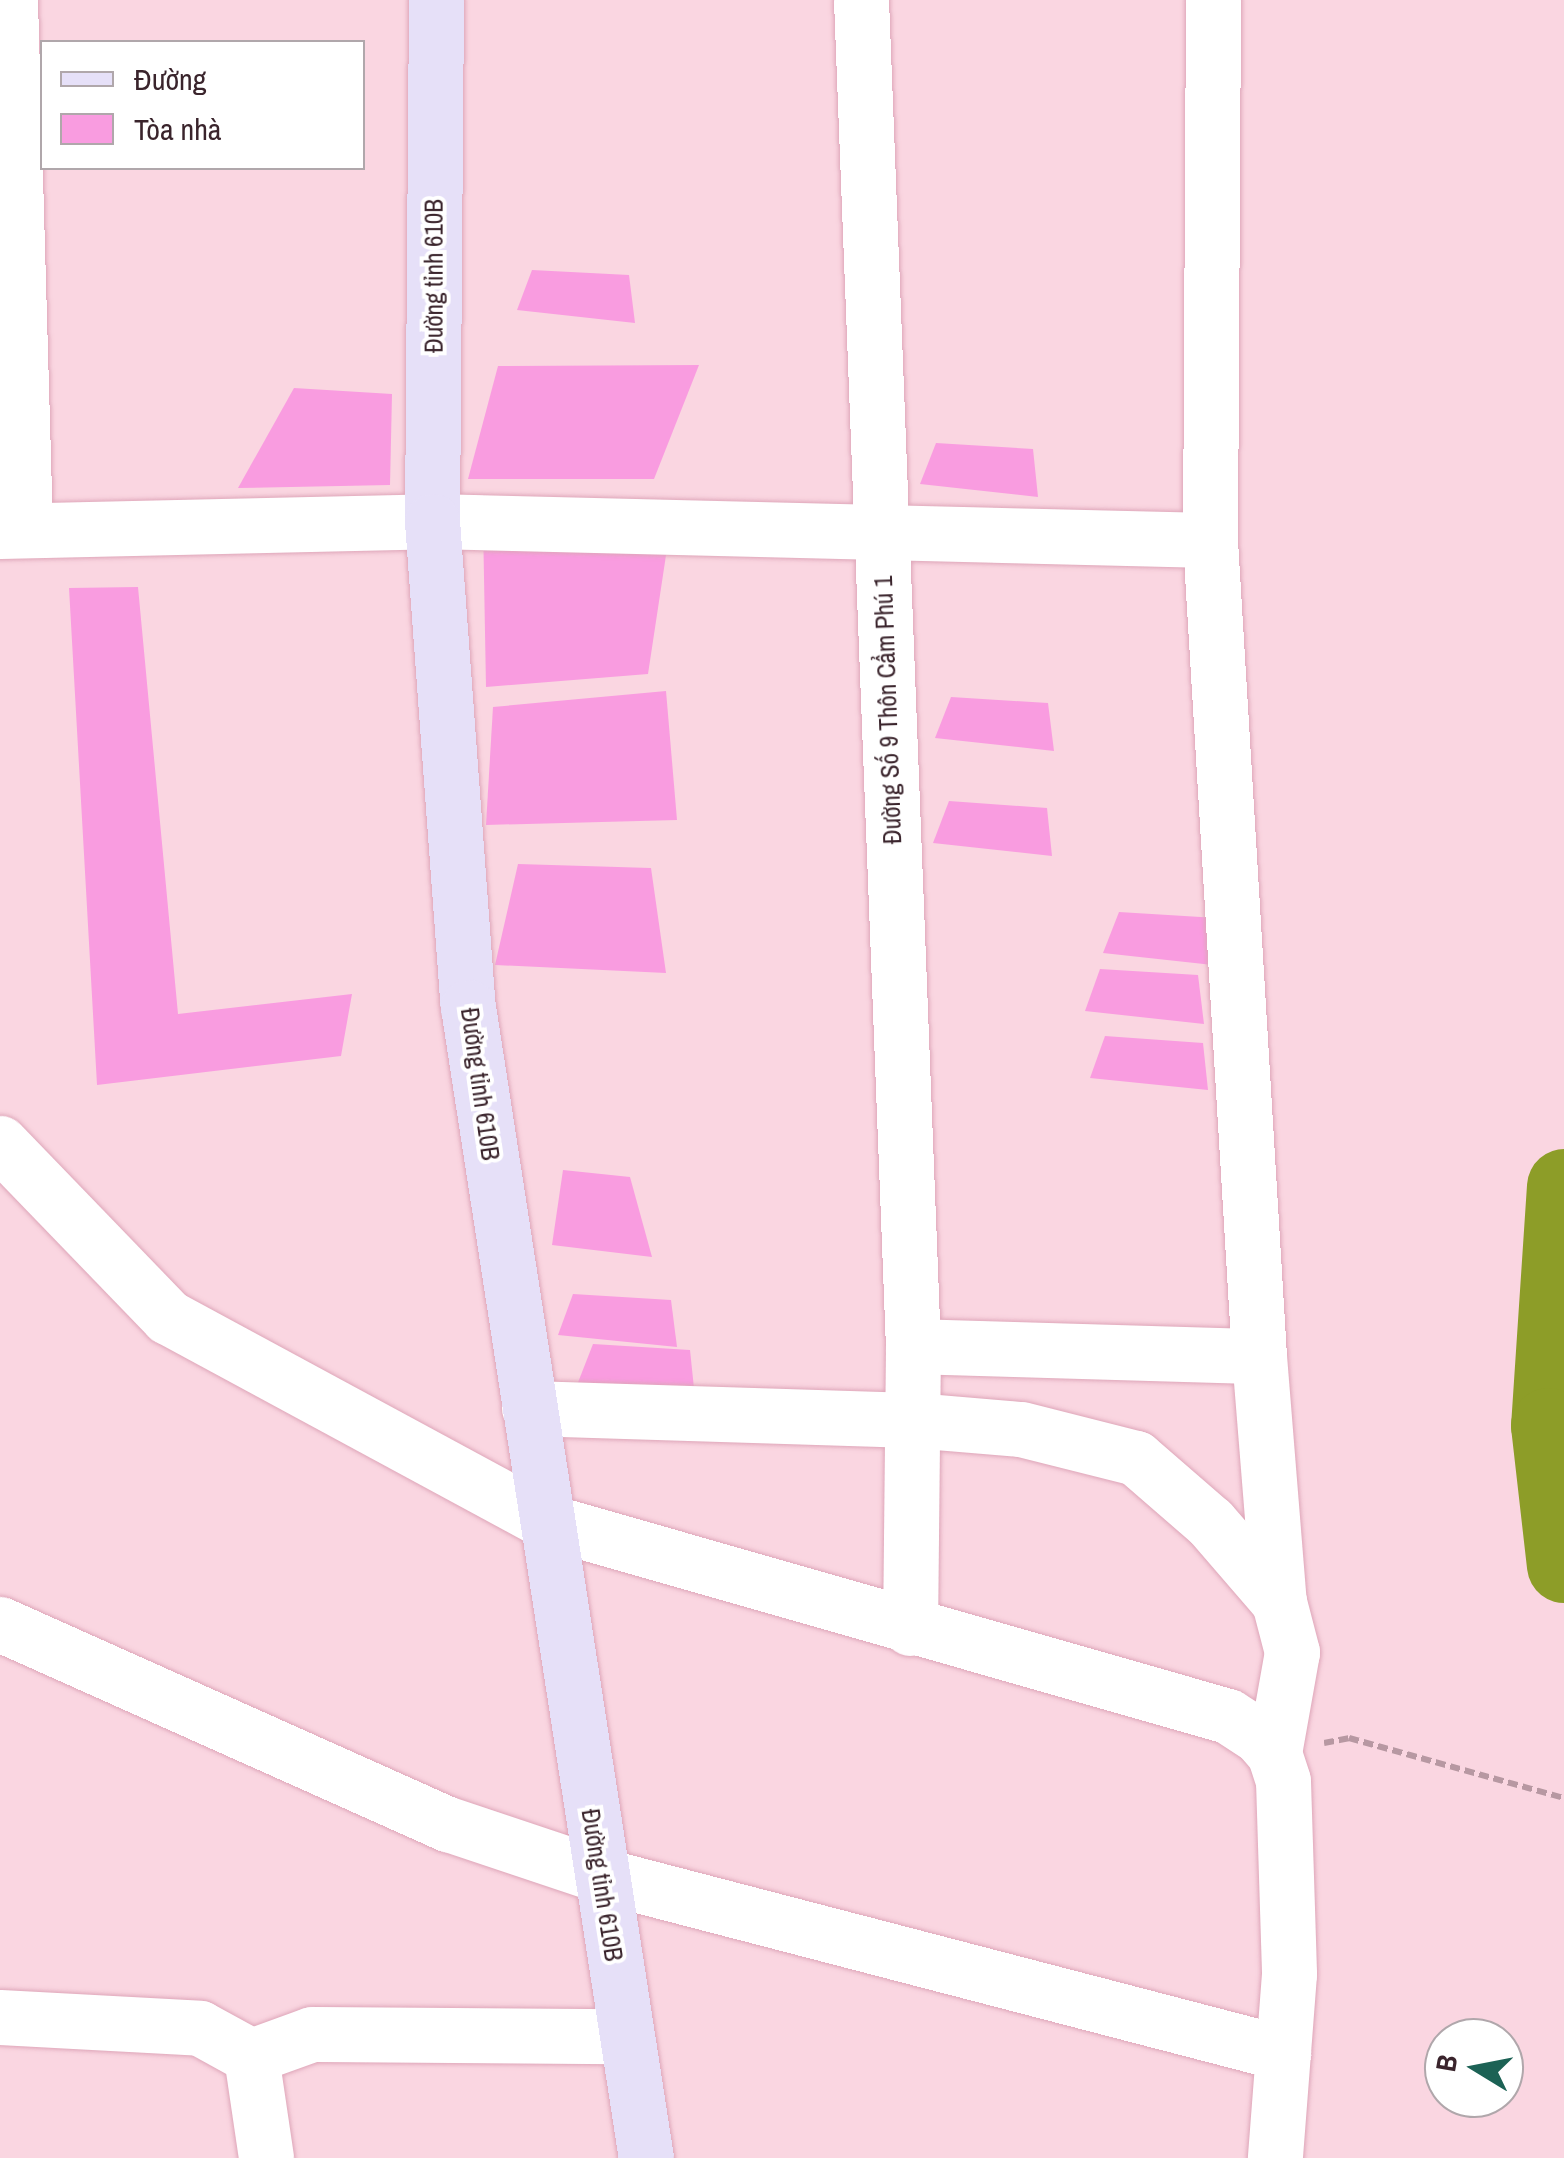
<!DOCTYPE html>
<html>
<head>
<meta charset="utf-8">
<style>
  body { margin:0 }
  #map { position:relative; width:1564px; height:2158px; overflow:hidden; background:#fad6e1; font-family:"Archivo Narrow",sans-serif }
  div>[style] { position:absolute }
  [style*='--x'] { left:calc(var(--x)*1px); top:calc(var(--y)*1px); width:calc(var(--w)*1px); rotate:calc(var(--a)*1deg) }
  .river>* { height:75px; margin:-37.5px; padding:0 37.5px; transform-origin:37.5px; border-radius:37.5px; background:#8d9d28 }
  .building>* { inset:0; background:#f99ce0 }
  .path>* { height:6px; margin-top:-3px; transform-origin:0; background:repeating-linear-gradient(90deg,#b798a2 0 10px,transparent 0 15px) }
  .roads { filter:drop-shadow(0 0 2px #dea6b9) drop-shadow(0 0 2px #dea6b9) }
  .minor>* { height:55px; margin:-27.5px; padding:0 27.5px; transform-origin:27.5px; border-radius:27.5px; background:#fff }
  .major>* { height:55px; margin:-27.5px; padding:0 27.5px; transform-origin:27.5px; border-radius:27.5px; background:#e6e0f8 }
  span { translate:-50% -50%; white-space:nowrap; text-align:center; line-height:1.15; -webkit-text-stroke:8px #fff; paint-order:stroke }
  .street-label { font-size:25px; color:#3a242c }
  .legend { position:absolute; left:40px; top:40px; width:325px; height:130px; box-sizing:border-box; background:#fff; border:2px solid #b0a7ab; margin:0; padding:12px 18px; list-style:none; font-size:30px; color:#3a242c }
  .legend li { display:flex; align-items:center; gap:20px; height:50px }
  .legend b { width:50px; border:2px solid #b0a7ab }
  .north { position:absolute; left:1424px; top:2018px; width:100px; height:100px; box-sizing:border-box; background:#fff; border:2px solid #b0a7ab; border-radius:50%; rotate:280deg; font-size:28px; font-weight:700; line-height:40px; text-align:center; color:#3a242c }
  .north::after { content:''; display:block; margin:auto; width:35px; height:45px; background:#1c6255; clip-path:polygon(50% 0,100% 100%,50% 72%,0 100%) }
</style>
</head>
<body>
<div id="map">
  <div class="river">
    <i style="--x:1564;--y:1186;--w:240;--a:93.8"></i>
    <i style="--x:1548;--y:1425;--w:141;--a:83.5"></i>
  </div>
  <div class="building">
    <i style="clip-path:polygon(532px 270px,629px 275px,635px 323px,517px 310px)"></i>
    <i style="clip-path:polygon(699px 365px,654px 479px,468px 479px,498px 366px)"></i>
    <i style="clip-path:polygon(294px 388px,392px 394px,390px 485px,238px 488px)"></i>
    <i style="clip-path:polygon(936px 443px,1033px 449px,1038px 497px,920px 484px)"></i>
    <i style="clip-path:polygon(483px 522px,668px 542px,648px 674px,486px 687px)"></i>
    <i style="clip-path:polygon(138px 587px,178px 1014px,352px 994px,341px 1056px,97px 1085px,69px 588px)"></i>
    <i style="clip-path:polygon(666px 691px,677px 820px,486px 825px,493px 707px)"></i>
    <i style="clip-path:polygon(951px 697px,1048px 703px,1054px 751px,935px 738px)"></i>
    <i style="clip-path:polygon(949px 801px,1047px 808px,1052px 856px,933px 843px)"></i>
    <i style="clip-path:polygon(518px 864px,651px 868px,666px 973px,495px 965px)"></i>
    <i style="clip-path:polygon(1119px 912px,1217px 918px,1222px 966px,1103px 953px)"></i>
    <i style="clip-path:polygon(1100px 969px,1198px 975px,1204px 1024px,1085px 1011px)"></i>
    <i style="clip-path:polygon(1105px 1036px,1203px 1043px,1208px 1090px,1090px 1078px)"></i>
    <i style="clip-path:polygon(563px 1170px,630px 1177px,652px 1257px,552px 1245px)"></i>
    <i style="clip-path:polygon(573px 1294px,671px 1300px,677px 1347px,558px 1335px)"></i>
    <i style="clip-path:polygon(593px 1344px,690px 1350px,695px 1398px,577px 1385px)"></i>
  </div>
  <div class="path">
    <i style="--x:1324;--y:1743;--w:25;--a:-11"></i>
    <i style="--x:1349;--y:1738;--w:223;--a:15.6"></i>
  </div>
  <div class="roads">
    <div class="minor">
      <i style="--x:10;--y:0;--w:528;--a:88.37"></i>
      <i style="--x:861;--y:0;--w:1347;--a:87.79"></i>
      <i style="--x:913;--y:1346;--w:282;--a:90.6"></i>
      <i style="--x:0;--y:531;--w:432;--a:-1.3"></i>
      <i style="--x:432;--y:521;--w:778;--a:1.4"></i>
      <i style="--x:0;--y:1143;--w:242;--a:46"></i>
      <i style="--x:168;--y:1317;--w:430;--a:28.4"></i>
      <i style="--x:546;--y:1521;--w:709;--a:15.96"></i>
      <i style="--x:1228;--y:1716;--w:37;--a:33"></i>
      <i style="--x:1259;--y:1736;--w:23;--a:49"></i>
      <i style="--x:1274;--y:1753;--w:29;--a:72"></i>
      <i style="--x:1283;--y:1781;--w:193;--a:88.2"></i>
      <i style="--x:1289;--y:1974;--w:185;--a:94.4"></i>
      <i style="--x:913;--y:1346;--w:346;--a:1.7"></i>
      <i style="--x:1259;--y:1356;--w:817;--a:-93.44"></i>
      <i style="--x:1210;--y:540;--w:540;--a:-89.68"></i>
      <i style="--x:1259;--y:1356;--w:247;--a:85.4"></i>
      <i style="--x:529;--y:1408;--w:384;--a:1.8"></i>
      <i style="--x:913;--y:1420;--w:108;--a:4.8"></i>
      <i style="--x:1021;--y:1429;--w:119;--a:14.2"></i>
      <i style="--x:1136;--y:1458;--w:98;--a:40.9"></i>
      <i style="--x:1210;--y:1522;--w:106;--a:49.2"></i>
      <i style="--x:1279;--y:1602;--w:52;--a:75.4"></i>
      <i style="--x:1292;--y:1652;--w:103;--a:100.1"></i>
      <i style="--x:0;--y:1624;--w:491;--a:24.1"></i>
      <i style="--x:448;--y:1824;--w:160;--a:18.5"></i>
      <i style="--x:600;--y:1875;--w:706;--a:14.61"></i>
      <i style="--x:0;--y:2017;--w:200;--a:3.1"></i>
      <i style="--x:200;--y:2028;--w:58;--a:28.8"></i>
      <i style="--x:251;--y:2056;--w:65;--a:-19.8"></i>
      <i style="--x:312;--y:2034;--w:314;--a:0.4"></i>
      <i style="--x:251;--y:2056;--w:103;--a:81.6"></i>
    </div>
    <div class="major">
      <i style="--x:436;--y:0;--w:521;--a:90.44"></i>
      <i style="--x:432;--y:521;--w:487;--a:85.8"></i>
      <i style="--x:468;--y:1007;--w:1165;--a:81.21"></i>
    </div>
  </div>
  <div class="street-label">
    <span style="left:434px;top:276px;rotate:-90deg">Đường tỉnh 610B</span>
    <span style="left:888px;top:710px;rotate:-92deg">Đường Số 9 Thôn Cẩm Phú 1</span>
    <span style="left:480px;top:1084px;rotate:82deg">Đường tỉnh 610B</span>
    <span style="left:602px;top:1885px;rotate:81deg">Đường tỉnh 610B</span>
  </div>
  <ul class="legend">
  <li><b style="height:12px;background:#e6e0f8"></b>Đường</li>
  <li><b style="height:28px;background:#f99ce0"></b>Tòa nhà</li>
  </ul>
  <div class="north">B</div>
</div>
</body>
</html>
